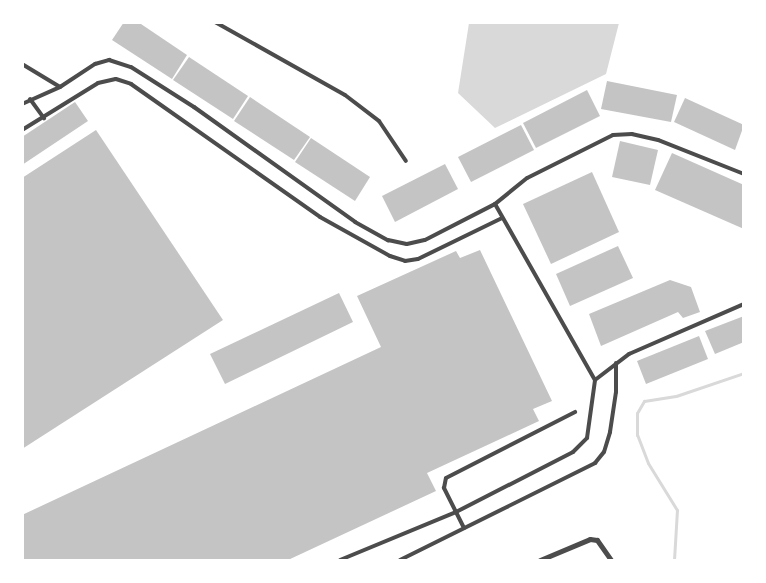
<!DOCTYPE html>
<html>
<head>
<meta charset="utf-8">
<style>
  body { margin:0 }
  #map { position:relative; width:766px; height:583px; overflow:hidden; background:#fff; font-family:"Asap Condensed",sans-serif }
  div>[style] { position:absolute }
  [style*='--x'] { left:calc(var(--x)*1px); top:calc(var(--y)*1px); width:calc(var(--w)*1px); rotate:calc(var(--a)*1deg) }
  .water>* { inset:0; background:#d9d9d9 }
  .stream>* { height:3px; margin:-1.5px; padding:0 1.5px; transform-origin:1.5px; border-radius:1.5px; background:#d9d9d9 }
  .building>* { inset:0; background:#c4c4c4 }
  .service>* { height:4px; margin:-2px; padding:0 2px; transform-origin:2px; border-radius:2px; background:#4c4c4c }
  .minor>* { height:5px; margin:-2.5px; padding:0 2.5px; transform-origin:2.5px; border-radius:2.5px; background:#4c4c4c }
  span { translate:-50% -50%; white-space:nowrap; text-align:center; line-height:1.15; -webkit-text-stroke:4.5px #fff; paint-order:stroke }
  .frame { position:absolute; inset:0; border:24px solid #fff; pointer-events:none }
</style>
</head>
<body>
<div id="map">
  <div class="water">
    <i style="clip-path:polygon(469px 23px,469px 22px,619px 23px,606px 74px,495px 128px,458px 93px)"></i>
  </div>
  <div class="stream">
    <i style="--x:674;--y:560;--w:50;--a:-86.6"></i>
    <i style="--x:677;--y:510;--w:55;--a:-121.7"></i>
    <i style="--x:648;--y:463;--w:30;--a:-111"></i>
    <i style="--x:637;--y:435;--w:22;--a:-90"></i>
    <i style="--x:637;--y:413;--w:14;--a:-60"></i>
    <i style="--x:644;--y:401;--w:32;--a:-9"></i>
    <i style="--x:676;--y:396;--w:72;--a:-18.7"></i>
  </div>
  <div class="building">
    <i style="clip-path:polygon(124px 22px,138px 22px,187px 55px,172px 79px,112px 40px)"></i>
    <i style="clip-path:polygon(189px 57px,248px 96px,233px 119px,173px 80px)"></i>
    <i style="clip-path:polygon(607px 81px,677px 95px,671px 122px,601px 109px)"></i>
    <i style="clip-path:polygon(587px 90px,600px 116px,536px 148px,523px 123px)"></i>
    <i style="clip-path:polygon(250px 97px,310px 137px,294px 160px,234px 121px)"></i>
    <i style="clip-path:polygon(685px 98px,744px 125px,735px 150px,674px 122px)"></i>
    <i style="clip-path:polygon(75px 102px,88px 121px,22px 165px,22px 137px)"></i>
    <i style="clip-path:polygon(521px 125px,534px 150px,471px 182px,458px 157px)"></i>
    <i style="clip-path:polygon(96px 130px,223px 320px,22px 449px,22px 178px)"></i>
    <i style="clip-path:polygon(311px 138px,370px 177px,355px 201px,295px 162px)"></i>
    <i style="clip-path:polygon(620px 141px,658px 150px,650px 185px,612px 177px)"></i>
    <i style="clip-path:polygon(672px 153px,744px 185px,744px 229px,655px 190px)"></i>
    <i style="clip-path:polygon(445px 164px,458px 189px,395px 222px,382px 196px)"></i>
    <i style="clip-path:polygon(592px 172px,619px 232px,551px 264px,523px 204px)"></i>
    <i style="clip-path:polygon(618px 246px,633px 278px,570px 306px,556px 274px)"></i>
    <i style="clip-path:polygon(480px 250px,552px 401px,533px 409px,539px 421px,427px 473px,436px 491px,288px 560px,22px 560px,22px 515px,381px 347px,357px 296px,456px 251px,460px 258px)"></i>
    <i style="clip-path:polygon(670px 280px,691px 287px,700px 312px,683px 318px,678px 312px,601px 346px,589px 314px)"></i>
    <i style="clip-path:polygon(339px 293px,353px 322px,225px 384px,210px 354px)"></i>
    <i style="clip-path:polygon(744px 316px,744px 342px,715px 354px,705px 331px)"></i>
    <i style="clip-path:polygon(699px 336px,708px 359px,646px 384px,637px 361px)"></i>
  </div>
  <div class="service">
    <i style="--x:215;--y:22;--w:149;--a:29.3"></i>
    <i style="--x:345;--y:95;--w:43;--a:37.4"></i>
    <i style="--x:379;--y:121;--w:48;--a:56"></i>
    <i style="--x:22;--y:64;--w:44;--a:31.2"></i>
    <i style="--x:30;--y:99;--w:24;--a:54"></i>
    <i style="--x:22;--y:104;--w:42;--a:-24.1"></i>
    <i style="--x:60;--y:87;--w:42;--a:-33.3"></i>
    <i style="--x:95;--y:64;--w:15;--a:-16"></i>
    <i style="--x:109;--y:60;--w:23;--a:18"></i>
    <i style="--x:131;--y:67;--w:75;--a:32.4"></i>
    <i style="--x:194;--y:107;--w:198;--a:35.5"></i>
    <i style="--x:355;--y:222;--w:38;--a:29"></i>
    <i style="--x:388;--y:240;--w:19;--a:12"></i>
    <i style="--x:407;--y:244;--w:18;--a:-13"></i>
    <i style="--x:425;--y:240;--w:79;--a:-27.2"></i>
    <i style="--x:22;--y:130;--w:89;--a:-31.7"></i>
    <i style="--x:98;--y:83;--w:18;--a:-13"></i>
    <i style="--x:116;--y:79;--w:16;--a:18"></i>
    <i style="--x:131;--y:84;--w:231;--a:35.1"></i>
    <i style="--x:320;--y:217;--w:80;--a:29.1"></i>
    <i style="--x:390;--y:256;--w:16;--a:18"></i>
    <i style="--x:405;--y:261;--w:13;--a:-9"></i>
    <i style="--x:418;--y:259;--w:93;--a:-26"></i>
    <i style="--x:744;--y:174;--w:92;--a:-158.4"></i>
    <i style="--x:658;--y:140;--w:27;--a:-167"></i>
    <i style="--x:632;--y:134;--w:19;--a:177"></i>
    <i style="--x:613;--y:135;--w:96;--a:153.4"></i>
    <i style="--x:527;--y:178;--w:41;--a:140.9"></i>
    <i style="--x:495;--y:204;--w:202;--a:60.4"></i>
    <i style="--x:595;--y:380;--w:43;--a:-37.4"></i>
    <i style="--x:629;--y:354;--w:125;--a:-23.5"></i>
    <i style="--x:464;--y:528;--w:45;--a:-116.6"></i>
    <i style="--x:444;--y:488;--w:10;--a:-79"></i>
    <i style="--x:446;--y:478;--w:145;--a:-27.1"></i>
    <i style="--x:340;--y:560;--w:126;--a:-22.5"></i>
    <i style="--x:456;--y:512;--w:131;--a:-27.1"></i>
    <i style="--x:573;--y:452;--w:20;--a:-45"></i>
    <i style="--x:587;--y:438;--w:59;--a:-82.1"></i>
    <i style="--x:400;--y:560;--w:218;--a:-26.4"></i>
    <i style="--x:595;--y:463;--w:14;--a:-51"></i>
    <i style="--x:604;--y:452;--w:21;--a:-73"></i>
    <i style="--x:610;--y:432;--w:40;--a:-81.5"></i>
    <i style="--x:616;--y:392;--w:29;--a:-90"></i>
  </div>
  <div class="minor">
    <i style="--x:540;--y:560;--w:54;--a:-22.8"></i>
    <i style="--x:590;--y:539;--w:7;--a:8"></i>
    <i style="--x:597;--y:540;--w:24;--a:55"></i>
  </div>
  <div class="frame"></div>
</div>
</body>
</html>
